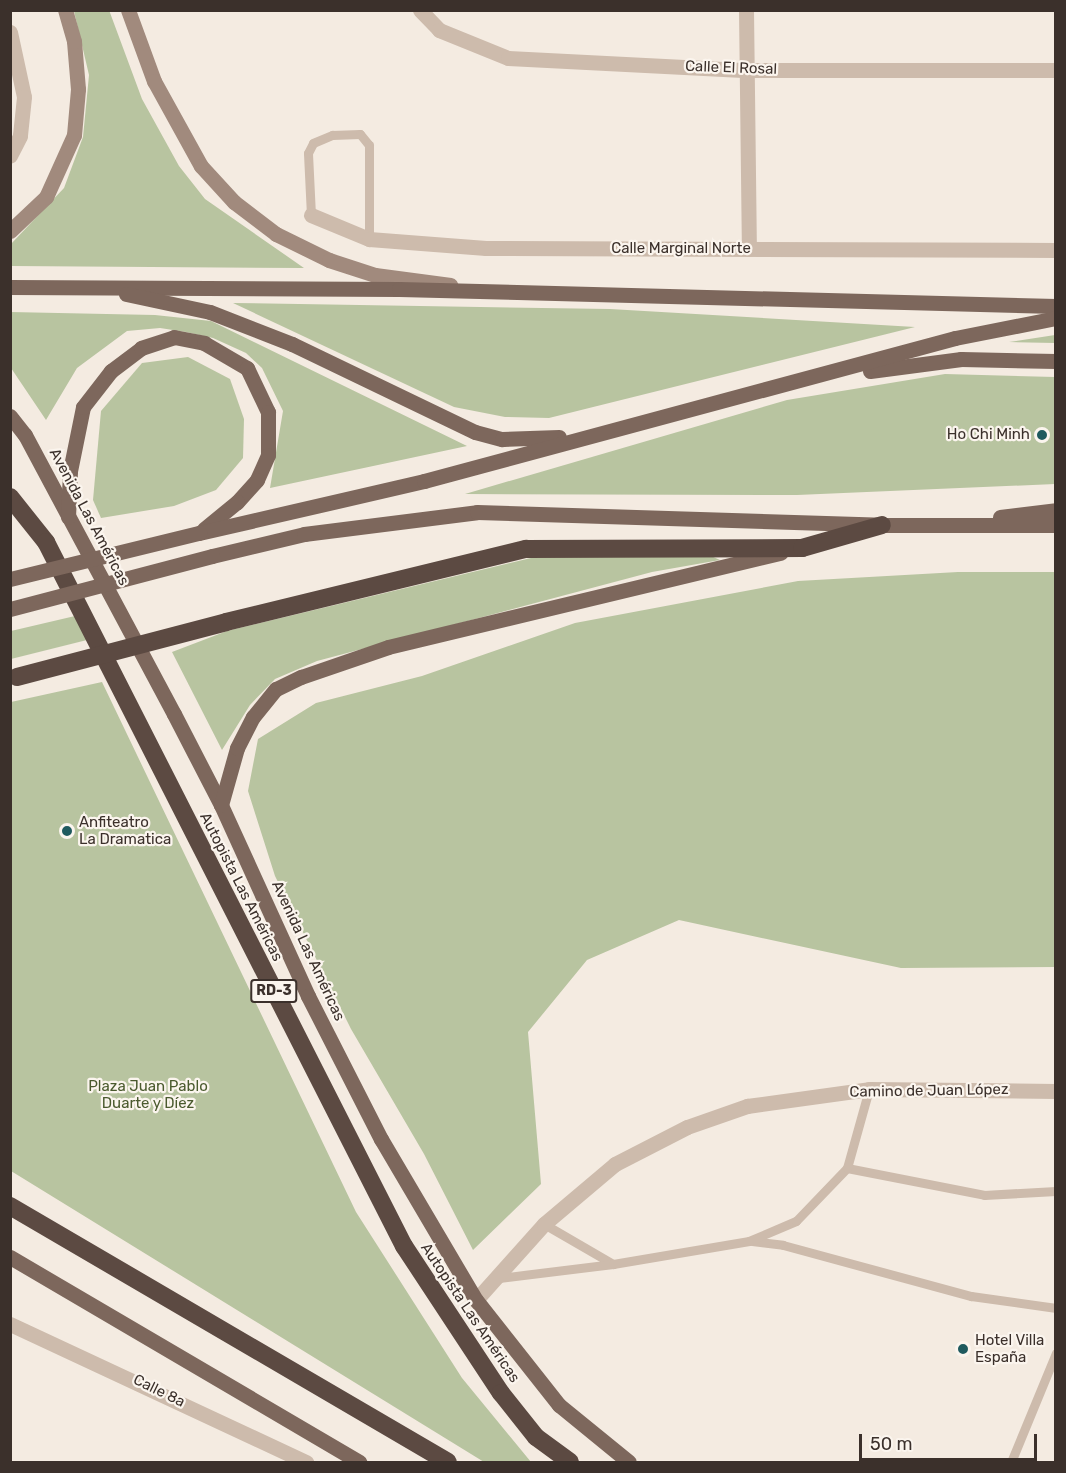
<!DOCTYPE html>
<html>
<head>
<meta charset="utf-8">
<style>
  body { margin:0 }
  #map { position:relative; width:1066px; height:1473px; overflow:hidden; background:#f4ebe1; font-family:Rubik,sans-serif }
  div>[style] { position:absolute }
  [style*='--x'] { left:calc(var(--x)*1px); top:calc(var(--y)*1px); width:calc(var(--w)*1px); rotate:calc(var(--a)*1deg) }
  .green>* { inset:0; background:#b8c4a0 }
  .lane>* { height:9px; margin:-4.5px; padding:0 4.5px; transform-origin:4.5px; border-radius:4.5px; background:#cdbbac }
  .street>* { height:15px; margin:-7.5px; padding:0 7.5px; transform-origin:7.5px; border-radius:7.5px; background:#cdbbac }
  .secondary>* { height:15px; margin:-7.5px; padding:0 7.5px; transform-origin:7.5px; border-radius:7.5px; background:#a18a7d }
  .primary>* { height:15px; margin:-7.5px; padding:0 7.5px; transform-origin:7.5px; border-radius:7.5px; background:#7d675c }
  .highway>* { height:18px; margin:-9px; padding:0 9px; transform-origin:9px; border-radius:9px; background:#5c4a42 }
  .primary-bridge>* { height:15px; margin:-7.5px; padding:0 7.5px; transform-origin:7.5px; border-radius:7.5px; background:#7d675c }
  .highway-bridge>* { height:18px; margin:-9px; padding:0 9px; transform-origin:9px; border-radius:9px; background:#5c4a42 }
  .dots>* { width:16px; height:16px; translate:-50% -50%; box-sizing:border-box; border:3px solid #fbf5ee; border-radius:50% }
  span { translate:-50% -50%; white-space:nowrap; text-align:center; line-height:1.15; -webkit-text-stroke:4.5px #fbf5ee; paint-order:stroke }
  .shield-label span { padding:2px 4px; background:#fbf5ee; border:2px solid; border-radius:4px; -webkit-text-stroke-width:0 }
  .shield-label { font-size:14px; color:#3b302b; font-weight:700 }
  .street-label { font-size:15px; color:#3b302b }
  .poi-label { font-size:15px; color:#3b302b }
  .right { translate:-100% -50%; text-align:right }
  .left { translate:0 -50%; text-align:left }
  .park-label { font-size:15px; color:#4a5a2e }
  .frame { position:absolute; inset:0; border:12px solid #3b302b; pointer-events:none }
  .scale { position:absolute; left:859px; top:1434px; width:178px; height:27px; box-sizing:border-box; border:3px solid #3b302b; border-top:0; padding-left:8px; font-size:18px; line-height:21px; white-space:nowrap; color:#3b302b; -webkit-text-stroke:4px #fbf5ee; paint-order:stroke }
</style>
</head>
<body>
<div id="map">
  <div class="green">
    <i style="clip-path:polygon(109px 10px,142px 99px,179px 166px,205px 199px,304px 268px,11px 266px,11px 244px,64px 188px,83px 137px,89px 75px,74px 11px)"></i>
    <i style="clip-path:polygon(233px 303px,610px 309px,915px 327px,549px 418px,505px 417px,454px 407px)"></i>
    <i style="clip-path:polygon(10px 312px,155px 315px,211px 321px,467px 446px,270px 488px,283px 411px,262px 368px,246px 353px,213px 338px,186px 332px,160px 328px,127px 331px,77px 368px,46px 420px,11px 368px)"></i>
    <i style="clip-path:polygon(1055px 335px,1055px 343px,1009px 342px)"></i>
    <i style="clip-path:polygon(188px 357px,230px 379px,244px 419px,243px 458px,216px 490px,174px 506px,101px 518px,93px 500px,101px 411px,142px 363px)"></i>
    <i style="clip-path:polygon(945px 374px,1055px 377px,1055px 484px,797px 495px,465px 494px,787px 400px)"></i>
    <i style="clip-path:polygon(687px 545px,720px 560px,652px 572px,317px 661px,275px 679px,250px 705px,222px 750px,172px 652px,227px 631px,535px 557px)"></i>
    <i style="clip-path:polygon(958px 572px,1055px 572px,1055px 967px,901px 968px,679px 920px,587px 960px,528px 1032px,541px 1184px,473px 1250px,424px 1154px,351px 1029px,275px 876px,248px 791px,258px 739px,316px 703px,422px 676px,575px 623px,798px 581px)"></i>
    <i style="clip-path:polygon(75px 616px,87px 640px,11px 659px,11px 631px)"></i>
    <i style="clip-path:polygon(102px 682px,356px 1212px,462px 1378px,531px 1462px,484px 1462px,11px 1171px,11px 702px)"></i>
  </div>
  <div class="lane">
    <i style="--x:311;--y:215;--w:62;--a:-92.8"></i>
    <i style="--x:308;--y:153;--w:11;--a:-63"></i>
    <i style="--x:313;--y:143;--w:21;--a:-23"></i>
    <i style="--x:332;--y:135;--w:28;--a:-2"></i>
    <i style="--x:360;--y:134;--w:14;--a:51"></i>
    <i style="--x:369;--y:145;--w:94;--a:90"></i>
    <i style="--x:847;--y:1168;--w:140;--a:11.1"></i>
    <i style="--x:984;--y:1195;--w:72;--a:-3.2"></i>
    <i style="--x:544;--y:1224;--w:80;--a:30.1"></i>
    <i style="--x:752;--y:1241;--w:31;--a:7"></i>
    <i style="--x:783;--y:1245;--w:195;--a:15.2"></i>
    <i style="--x:971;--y:1296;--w:86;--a:8"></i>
    <i style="--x:499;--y:1278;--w:115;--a:-7"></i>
    <i style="--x:613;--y:1264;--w:138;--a:-9.6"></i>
    <i style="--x:749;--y:1241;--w:51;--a:-23.1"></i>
    <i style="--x:796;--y:1221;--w:74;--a:-46.1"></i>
    <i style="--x:847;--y:1168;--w:82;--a:-74.4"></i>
    <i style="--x:1011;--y:1462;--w:118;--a:-67.6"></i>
  </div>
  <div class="street">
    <i style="--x:420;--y:10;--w:28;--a:46"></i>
    <i style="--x:439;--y:30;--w:74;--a:22.1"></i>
    <i style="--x:508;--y:58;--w:240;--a:2.9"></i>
    <i style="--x:748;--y:70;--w:308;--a:0"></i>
    <i style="--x:746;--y:10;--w:239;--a:89.3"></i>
    <i style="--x:10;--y:32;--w:66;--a:77.8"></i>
    <i style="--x:24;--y:97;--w:39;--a:96"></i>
    <i style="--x:20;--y:136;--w:22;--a:117"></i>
    <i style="--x:311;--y:215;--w:63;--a:22.5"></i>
    <i style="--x:369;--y:239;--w:117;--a:4.4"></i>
    <i style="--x:486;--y:248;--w:570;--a:0.2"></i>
    <i style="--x:476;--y:1300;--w:102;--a:-48.2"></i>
    <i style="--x:544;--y:1224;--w:93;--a:-40.2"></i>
    <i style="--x:615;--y:1164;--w:81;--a:-27.2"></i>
    <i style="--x:687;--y:1127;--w:64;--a:-19.3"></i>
    <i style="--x:747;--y:1106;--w:123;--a:-7.9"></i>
    <i style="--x:869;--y:1089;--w:187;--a:0.6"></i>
    <i style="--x:10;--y:1324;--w:327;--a:25"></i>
  </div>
  <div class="secondary">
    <i style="--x:128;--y:10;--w:76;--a:69.9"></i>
    <i style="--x:154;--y:81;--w:97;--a:61.1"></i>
    <i style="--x:201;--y:166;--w:49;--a:47.5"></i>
    <i style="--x:234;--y:202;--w:53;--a:37.3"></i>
    <i style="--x:276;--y:234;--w:59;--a:26.1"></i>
    <i style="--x:329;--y:260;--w:48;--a:18.1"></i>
    <i style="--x:375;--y:275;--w:76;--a:7.6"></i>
    <i style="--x:10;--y:231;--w:50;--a:-43.4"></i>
    <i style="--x:46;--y:197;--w:68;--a:-65.7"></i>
    <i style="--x:74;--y:135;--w:46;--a:-85"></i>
    <i style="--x:78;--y:89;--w:48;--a:-94.8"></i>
    <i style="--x:74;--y:41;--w:32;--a:-106"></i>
  </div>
  <div class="primary">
    <i style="--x:10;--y:287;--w:389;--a:0.3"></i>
    <i style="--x:399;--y:289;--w:657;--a:1.48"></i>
    <i style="--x:126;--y:294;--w:86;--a:12.1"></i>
    <i style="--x:210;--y:312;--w:88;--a:21.3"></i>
    <i style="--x:292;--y:344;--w:203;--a:25.7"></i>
    <i style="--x:475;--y:432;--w:28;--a:15"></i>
    <i style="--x:502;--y:439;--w:57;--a:-2"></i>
    <i style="--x:870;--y:371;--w:92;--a:-7.5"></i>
    <i style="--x:961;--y:359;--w:95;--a:1.2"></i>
    <i style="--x:10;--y:416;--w:24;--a:52"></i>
    <i style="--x:25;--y:435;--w:316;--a:61.9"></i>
    <i style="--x:174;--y:714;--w:102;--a:62.7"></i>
    <i style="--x:221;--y:805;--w:210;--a:65.5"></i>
    <i style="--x:308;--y:996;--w:161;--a:63"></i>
    <i style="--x:381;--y:1139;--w:187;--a:59.5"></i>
    <i style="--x:476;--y:1300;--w:134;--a:51.7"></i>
    <i style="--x:559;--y:1405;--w:90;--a:39.2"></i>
    <i style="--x:68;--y:517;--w:46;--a:-87.5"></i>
    <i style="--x:70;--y:471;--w:65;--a:-78.5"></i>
    <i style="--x:83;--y:407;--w:46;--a:-52.1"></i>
    <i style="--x:111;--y:371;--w:38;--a:-37"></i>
    <i style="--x:141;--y:348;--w:35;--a:-18"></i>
    <i style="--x:174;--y:337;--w:31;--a:11"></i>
    <i style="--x:204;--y:343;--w:50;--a:30.2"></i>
    <i style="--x:247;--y:368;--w:49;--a:64.5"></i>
    <i style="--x:268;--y:412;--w:43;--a:90"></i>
    <i style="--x:268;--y:455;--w:27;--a:114"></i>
    <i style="--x:257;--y:480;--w:30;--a:132"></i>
    <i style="--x:237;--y:502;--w:43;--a:140.7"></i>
    <i style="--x:1000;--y:517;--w:56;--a:-7.1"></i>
    <i style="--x:199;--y:533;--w:231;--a:-13"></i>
    <i style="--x:424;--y:481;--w:550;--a:-15.07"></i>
    <i style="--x:955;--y:338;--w:103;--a:-11.2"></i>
    <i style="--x:212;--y:556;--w:95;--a:-13.4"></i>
    <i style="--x:304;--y:534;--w:174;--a:-7.2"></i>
    <i style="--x:477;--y:512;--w:405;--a:1.8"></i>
    <i style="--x:882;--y:525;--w:174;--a:0"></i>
    <i style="--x:221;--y:805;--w:59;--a:-74.3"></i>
    <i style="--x:237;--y:748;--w:35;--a:-63"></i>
    <i style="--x:253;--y:717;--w:36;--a:-51"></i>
    <i style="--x:276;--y:689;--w:28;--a:-26"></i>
    <i style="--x:301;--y:677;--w:92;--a:-19"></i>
    <i style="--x:388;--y:647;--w:404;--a:-13.5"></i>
    <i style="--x:10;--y:1257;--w:405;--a:30.4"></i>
  </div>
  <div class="highway">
    <i style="--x:10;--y:497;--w:58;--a:51.3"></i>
    <i style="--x:46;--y:542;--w:790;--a:63.05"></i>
    <i style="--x:404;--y:1246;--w:176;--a:56.6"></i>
    <i style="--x:501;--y:1393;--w:56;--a:51.5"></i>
    <i style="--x:536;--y:1437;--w:42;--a:36.3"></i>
    <i style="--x:226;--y:622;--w:309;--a:-13.7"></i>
    <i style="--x:526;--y:549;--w:276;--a:-0.2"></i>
    <i style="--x:802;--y:548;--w:83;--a:-16"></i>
    <i style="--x:10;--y:1206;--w:507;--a:30.31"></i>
  </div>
  <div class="primary-bridge">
    <i style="--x:10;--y:579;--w:195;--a:-13.7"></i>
    <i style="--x:10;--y:609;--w:209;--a:-14.7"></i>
  </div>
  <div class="highway-bridge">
    <i style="--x:17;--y:677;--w:216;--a:-14.7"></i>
  </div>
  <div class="dots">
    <i style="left:1042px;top:435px;background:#1f5a5e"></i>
    <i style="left:67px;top:831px;background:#1f5a5e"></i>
    <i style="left:963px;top:1349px;background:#1f5a5e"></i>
  </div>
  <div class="shield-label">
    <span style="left:274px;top:991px">RD-3</span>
  </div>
  <div class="street-label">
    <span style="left:731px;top:68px;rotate:2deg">Calle El Rosal</span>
    <span style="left:681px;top:249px">Calle Marginal Norte</span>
    <span style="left:89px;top:517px;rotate:62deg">Avenida Las Américas</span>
    <span style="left:241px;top:887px;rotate:63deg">Autopista Las Américas</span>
    <span style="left:308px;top:951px;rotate:65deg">Avenida Las Américas</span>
    <span style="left:929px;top:1091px;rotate:-1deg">Camino de Juan López</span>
    <span style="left:470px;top:1313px;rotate:56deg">Autopista Las Américas</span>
    <span style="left:159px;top:1391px;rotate:26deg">Calle 8a</span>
  </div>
  <div class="poi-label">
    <span class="right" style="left:1030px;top:435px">Ho Chi Minh</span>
    <span class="left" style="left:79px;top:831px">Anfiteatro<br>La Dramatica</span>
    <span class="left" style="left:975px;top:1349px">Hotel Villa<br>España</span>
  </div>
  <div class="park-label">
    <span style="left:148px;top:1095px">Plaza Juan Pablo<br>Duarte y Díez</span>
  </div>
  <div class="frame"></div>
  <div class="scale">50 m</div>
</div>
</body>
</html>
